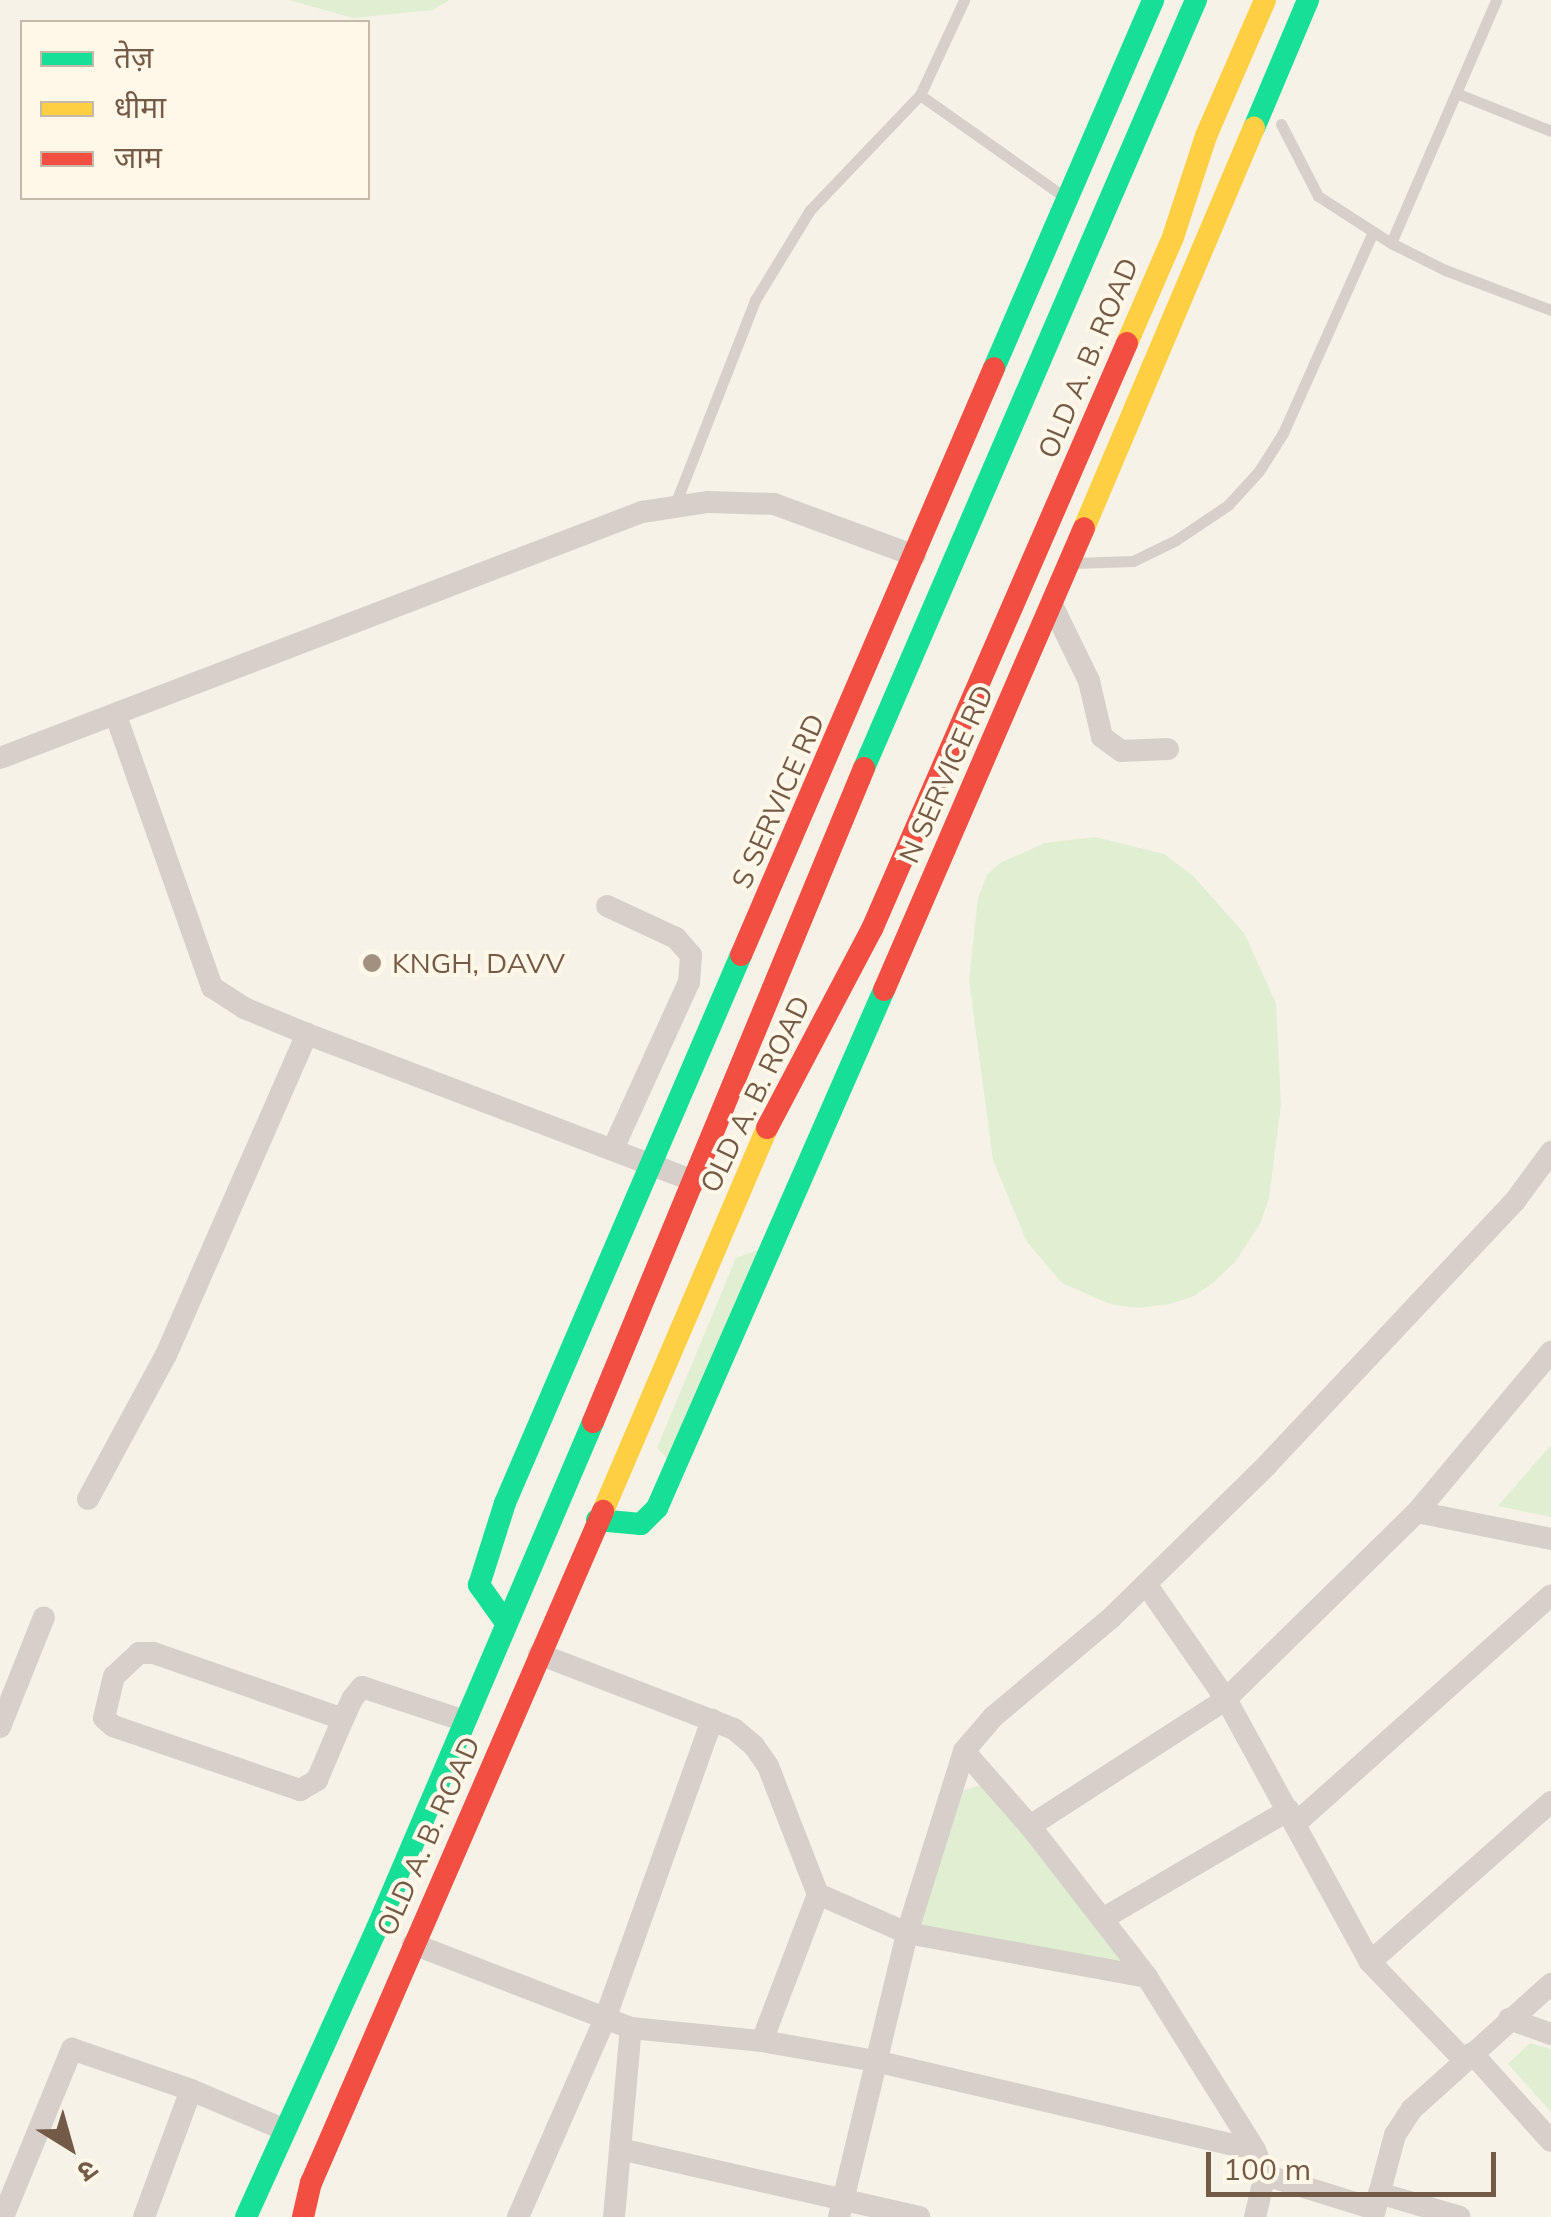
<!DOCTYPE html>
<html>
<head>
<meta charset="utf-8">
<style>
  body { margin:0 }
  #map { position:relative; width:1551px; height:2217px; overflow:hidden; background:#f6f2e8; font-family:Mulish,"Noto Sans Devanagari",sans-serif }
  div>[style] { position:absolute }
  [style*='--x'] { left:calc(var(--x)*1px); top:calc(var(--y)*1px); width:calc(var(--w)*1px); rotate:calc(var(--a)*1deg) }
  .green>* { inset:0; background:#e0eed2 }
  .lane>* { height:11px; margin:-5.5px; padding:0 5.5px; transform-origin:5.5px; border-radius:5.5px; background:#d7d0ca }
  .street>* { height:22px; margin:-11px; padding:0 11px; transform-origin:11px; border-radius:11px; background:#d7d0ca }
  .fast>* { height:22px; margin:-11px; padding:0 11px; transform-origin:11px; border-radius:11px; background:#16e098 }
  .slow>* { height:22px; margin:-11px; padding:0 11px; transform-origin:11px; border-radius:11px; background:#ffcf43 }
  .jam>* { height:22px; margin:-11px; padding:0 11px; transform-origin:11px; border-radius:11px; background:#f24e42 }
  .dots>* { width:28px; height:28px; translate:-50% -50%; box-sizing:border-box; border:5px solid #fff7e8; border-radius:50% }
  span { translate:-50% -50%; white-space:nowrap; text-align:center; line-height:1.15; -webkit-text-stroke:8px #fff7e8; paint-order:stroke }
  .street-label { font-size:28px; color:#745b48 }
  .poi-label { font-size:28px; color:#745b48 }
  .left { translate:0 -50%; text-align:left }
  .legend { position:absolute; left:20px; top:20px; width:350px; height:180px; box-sizing:border-box; background:#fff7e8; border:2px solid #c7b9a8; margin:0; padding:12px 18px; list-style:none; font-size:30px; color:#745b48 }
  .legend li { display:flex; align-items:center; gap:20px; height:50px }
  .legend b { width:50px; border:2px solid #c7b9a8 }
  .north { position:absolute; left:20px; top:2097px; width:100px; height:100px; -webkit-text-stroke:8px #fff7e8; paint-order:stroke; rotate:143deg; font-size:28px; font-weight:700; line-height:40px; text-align:center; color:#745b48 }
  .north::after { content:''; display:block; margin:auto; width:35px; height:45px; background:#745b48; clip-path:polygon(50% 0,100% 100%,50% 72%,0 100%) }
  .scale { position:absolute; left:1206px; top:2152px; width:290px; height:45px; box-sizing:border-box; border:5px solid #745b48; border-top:0; padding-left:12px; font-size:30px; line-height:35px; white-space:nowrap; color:#745b48; -webkit-text-stroke:8px #fff7e8; paint-order:stroke }
</style>
</head>
<body>
<div id="map">
  <div class="green">
    <i style="clip-path:polygon(289px 0,449px 0,433px 10px,353px 18px)"></i>
    <i style="clip-path:polygon(1095px 837px,1164px 854px,1193px 876px,1244px 933px,1276px 1003px,1281px 1105px,1269px 1198px,1260px 1224px,1235px 1262px,1214px 1282px,1194px 1296px,1170px 1304px,1138px 1308px,1110px 1304px,1062px 1283px,1027px 1242px,993px 1160px,969px 980px,978px 898px,987px 875px,1000px 863px,1045px 843px)"></i>
    <i style="clip-path:polygon(774px 1244px,676px 1467px,657px 1448px,736px 1258px)"></i>
    <i style="clip-path:polygon(1551px 1445px,1551px 1517px,1498px 1506px)"></i>
    <i style="clip-path:polygon(991px 1782px,1147px 1977px,907px 1933px,951px 1794px)"></i>
    <i style="clip-path:polygon(1530px 2043px,1551px 2049px,1551px 2112px,1508px 2064px)"></i>
  </div>
  <div class="lane">
    <i style="--x:1456;--y:93;--w:102;--a:21.8"></i>
    <i style="--x:920;--y:95;--w:179;--a:35.2"></i>
    <i style="--x:1281;--y:124;--w:81;--a:62.8"></i>
    <i style="--x:1318;--y:196;--w:87;--a:32.8"></i>
    <i style="--x:1391;--y:243;--w:60;--a:26.6"></i>
    <i style="--x:1445;--y:270;--w:113;--a:20.7"></i>
    <i style="--x:1391;--y:243;--w:265;--a:-66.6"></i>
    <i style="--x:674;--y:507;--w:222;--a:-68.6"></i>
    <i style="--x:755;--y:300;--w:105;--a:-58.6"></i>
    <i style="--x:810;--y:210;--w:159;--a:-46.3"></i>
    <i style="--x:920;--y:95;--w:105;--a:-65.1"></i>
    <i style="--x:1074;--y:563;--w:59;--a:-1.9"></i>
    <i style="--x:1133;--y:561;--w:48;--a:-26"></i>
    <i style="--x:1176;--y:540;--w:63;--a:-33.9"></i>
    <i style="--x:1228;--y:505;--w:46;--a:-47.6"></i>
    <i style="--x:1259;--y:471;--w:45;--a:-57.7"></i>
    <i style="--x:1283;--y:433;--w:220;--a:-65.9"></i>
  </div>
  <div class="street">
    <i style="--x:1052;--y:605;--w:85;--a:64"></i>
    <i style="--x:1089;--y:681;--w:57;--a:76.9"></i>
    <i style="--x:1102;--y:737;--w:24;--a:36"></i>
    <i style="--x:1121;--y:751;--w:47;--a:-2.4"></i>
    <i style="--x:116;--y:716;--w:288;--a:70.5"></i>
    <i style="--x:212;--y:987;--w:38;--a:33"></i>
    <i style="--x:244;--y:1008;--w:68;--a:22.4"></i>
    <i style="--x:307;--y:1034;--w:416;--a:20.8"></i>
    <i style="--x:0;--y:758;--w:688;--a:-20.97"></i>
    <i style="--x:642;--y:512;--w:67;--a:-8.6"></i>
    <i style="--x:708;--y:502;--w:66;--a:1.7"></i>
    <i style="--x:774;--y:504;--w:150;--a:20.2"></i>
    <i style="--x:607;--y:906;--w:76;--a:24.9"></i>
    <i style="--x:676;--y:938;--w:23;--a:49"></i>
    <i style="--x:691;--y:955;--w:27;--a:94"></i>
    <i style="--x:689;--y:982;--w:183;--a:114.5"></i>
    <i style="--x:88;--y:1499;--w:164;--a:-61.6"></i>
    <i style="--x:166;--y:1355;--w:351;--a:-66.3"></i>
    <i style="--x:1417;--y:1512;--w:137;--a:11.4"></i>
    <i style="--x:1146;--y:1584;--w:140;--a:55.2"></i>
    <i style="--x:1226;--y:1699;--w:300;--a:61.3"></i>
    <i style="--x:1370;--y:1962;--w:136;--a:46.2"></i>
    <i style="--x:539;--y:1654;--w:209;--a:21"></i>
    <i style="--x:734;--y:1729;--w:26;--a:40"></i>
    <i style="--x:754;--y:1746;--w:24;--a:55"></i>
    <i style="--x:768;--y:1766;--w:137;--a:68.7"></i>
    <i style="--x:818;--y:1894;--w:97;--a:23.7"></i>
    <i style="--x:907;--y:1933;--w:244;--a:10.4"></i>
    <i style="--x:343;--y:1719;--w:201;--a:-160.8"></i>
    <i style="--x:153;--y:1653;--w:14;--a:180"></i>
    <i style="--x:139;--y:1653;--w:34;--a:137"></i>
    <i style="--x:114;--y:1676;--w:43;--a:103.4"></i>
    <i style="--x:104;--y:1718;--w:12;--a:42"></i>
    <i style="--x:113;--y:1726;--w:198;--a:18.9"></i>
    <i style="--x:300;--y:1790;--w:20;--a:-30"></i>
    <i style="--x:317;--y:1780;--w:66;--a:-66.9"></i>
    <i style="--x:343;--y:1719;--w:23;--a:-65"></i>
    <i style="--x:353;--y:1698;--w:14;--a:-51"></i>
    <i style="--x:362;--y:1687;--w:108;--a:18.3"></i>
    <i style="--x:0;--y:1727;--w:118;--a:-68.2"></i>
    <i style="--x:964;--y:1751;--w:100;--a:48.7"></i>
    <i style="--x:1030;--y:1826;--w:191;--a:52.2"></i>
    <i style="--x:1147;--y:1977;--w:204;--a:58"></i>
    <i style="--x:1255;--y:2150;--w:27;--a:68"></i>
    <i style="--x:1265;--y:2175;--w:43;--a:103.4"></i>
    <i style="--x:1295;--y:1824;--w:343;--a:-41.8"></i>
    <i style="--x:1030;--y:1826;--w:234;--a:-32.9"></i>
    <i style="--x:1226;--y:1699;--w:267;--a:-44.4"></i>
    <i style="--x:1417;--y:1512;--w:209;--a:-50.1"></i>
    <i style="--x:1104;--y:1918;--w:214;--a:-30.3"></i>
    <i style="--x:413;--y:1944;--w:234;--a:21.1"></i>
    <i style="--x:631;--y:2028;--w:132;--a:5.7"></i>
    <i style="--x:762;--y:2041;--w:115;--a:10"></i>
    <i style="--x:875;--y:2061;--w:390;--a:13.2"></i>
    <i style="--x:1370;--y:1962;--w:242;--a:-41.5"></i>
    <i style="--x:1509;--y:2019;--w:45;--a:19.7"></i>
    <i style="--x:762;--y:2041;--w:157;--a:-69.1"></i>
    <i style="--x:1472;--y:2053;--w:118;--a:48.1"></i>
    <i style="--x:620;--y:2149;--w:307;--a:12.8"></i>
    <i style="--x:1265;--y:2175;--w:115;--a:17.2"></i>
    <i style="--x:1379;--y:2193;--w:84;--a:16.5"></i>
    <i style="--x:3;--y:2217;--w:182;--a:-67.7"></i>
    <i style="--x:72;--y:2049;--w:126;--a:19"></i>
    <i style="--x:191;--y:2090;--w:100;--a:23"></i>
    <i style="--x:144;--y:2217;--w:135;--a:-69.7"></i>
    <i style="--x:518;--y:2217;--w:216;--a:-66.3"></i>
    <i style="--x:605;--y:2019;--w:318;--a:-70.3"></i>
    <i style="--x:614;--y:2217;--w:190;--a:-84.9"></i>
    <i style="--x:839;--y:2217;--w:292;--a:-76.5"></i>
    <i style="--x:907;--y:1933;--w:191;--a:-72.6"></i>
    <i style="--x:964;--y:1751;--w:45;--a:-49.5"></i>
    <i style="--x:993;--y:1717;--w:155;--a:-40"></i>
    <i style="--x:1112;--y:1617;--w:216;--a:-44.4"></i>
    <i style="--x:1266;--y:1466;--w:364;--a:-46.8"></i>
    <i style="--x:1515;--y:1201;--w:61;--a:-53.7"></i>
    <i style="--x:1373;--y:2217;--w:85;--a:-75"></i>
    <i style="--x:1395;--y:2135;--w:31;--a:-57"></i>
    <i style="--x:1412;--y:2109;--w:187;--a:-42"></i>
  </div>
  <div class="fast">
    <i style="--x:1254;--y:128;--w:139;--a:-67.1"></i>
    <i style="--x:994;--y:368;--w:401;--a:-66.6"></i>
    <i style="--x:864;--y:768;--w:837;--a:-66.62"></i>
    <i style="--x:597;--y:1520;--w:44;--a:5.2"></i>
    <i style="--x:641;--y:1524;--w:23;--a:-45"></i>
    <i style="--x:657;--y:1508;--w:566;--a:-66.34"></i>
    <i style="--x:506;--y:1623;--w:47;--a:-125.4"></i>
    <i style="--x:479;--y:1585;--w:86;--a:-72.4"></i>
    <i style="--x:505;--y:1503;--w:597;--a:-66.7"></i>
    <i style="--x:246;--y:2217;--w:317;--a:-65.6"></i>
    <i style="--x:377;--y:1928;--w:550;--a:-66.88"></i>
  </div>
  <div class="slow">
    <i style="--x:1127;--y:343;--w:116;--a:-66.5"></i>
    <i style="--x:1173;--y:237;--w:106;--a:-71.9"></i>
    <i style="--x:1206;--y:136;--w:148;--a:-66.5"></i>
    <i style="--x:1084;--y:528;--w:435;--a:-67"></i>
    <i style="--x:603;--y:1511;--w:417;--a:-66.8"></i>
  </div>
  <div class="jam">
    <i style="--x:741;--y:955;--w:639;--a:-66.68"></i>
    <i style="--x:884;--y:990;--w:503;--a:-66.59"></i>
    <i style="--x:767;--y:1128;--w:225;--a:-62.2"></i>
    <i style="--x:872;--y:929;--w:639;--a:-66.48"></i>
    <i style="--x:593;--y:1422;--w:708;--a:-67.49"></i>
    <i style="--x:303;--y:2217;--w:35;--a:-77"></i>
    <i style="--x:311;--y:2183;--w:733;--a:-66.51"></i>
  </div>
  <div class="dots">
    <i style="left:372px;top:963px;background:#a29080"></i>
  </div>
  <div class="street-label">
    <span style="left:1088px;top:358px;rotate:-67deg">OLD A. B. ROAD</span>
    <span style="left:946px;top:774px;rotate:-66deg">N SERVICE RD</span>
    <span style="left:778px;top:801px;rotate:-66deg">S SERVICE RD</span>
    <span style="left:755px;top:1094px;rotate:-64deg">OLD A. B. ROAD</span>
    <span style="left:428px;top:1836px;rotate:-66deg">OLD A. B. ROAD</span>
  </div>
  <div class="poi-label">
    <span class="left" style="left:392px;top:963px">KNGH, DAVV</span>
  </div>
  <ul class="legend">
  <li><b style="height:12px;background:#16e098"></b>तेज़</li>
  <li><b style="height:12px;background:#ffcf43"></b>धीमा</li>
  <li><b style="height:12px;background:#f24e42"></b>जाम</li>
  </ul>
  <div class="north">उ</div>
  <div class="scale">100 m</div>
</div>
</body>
</html>
